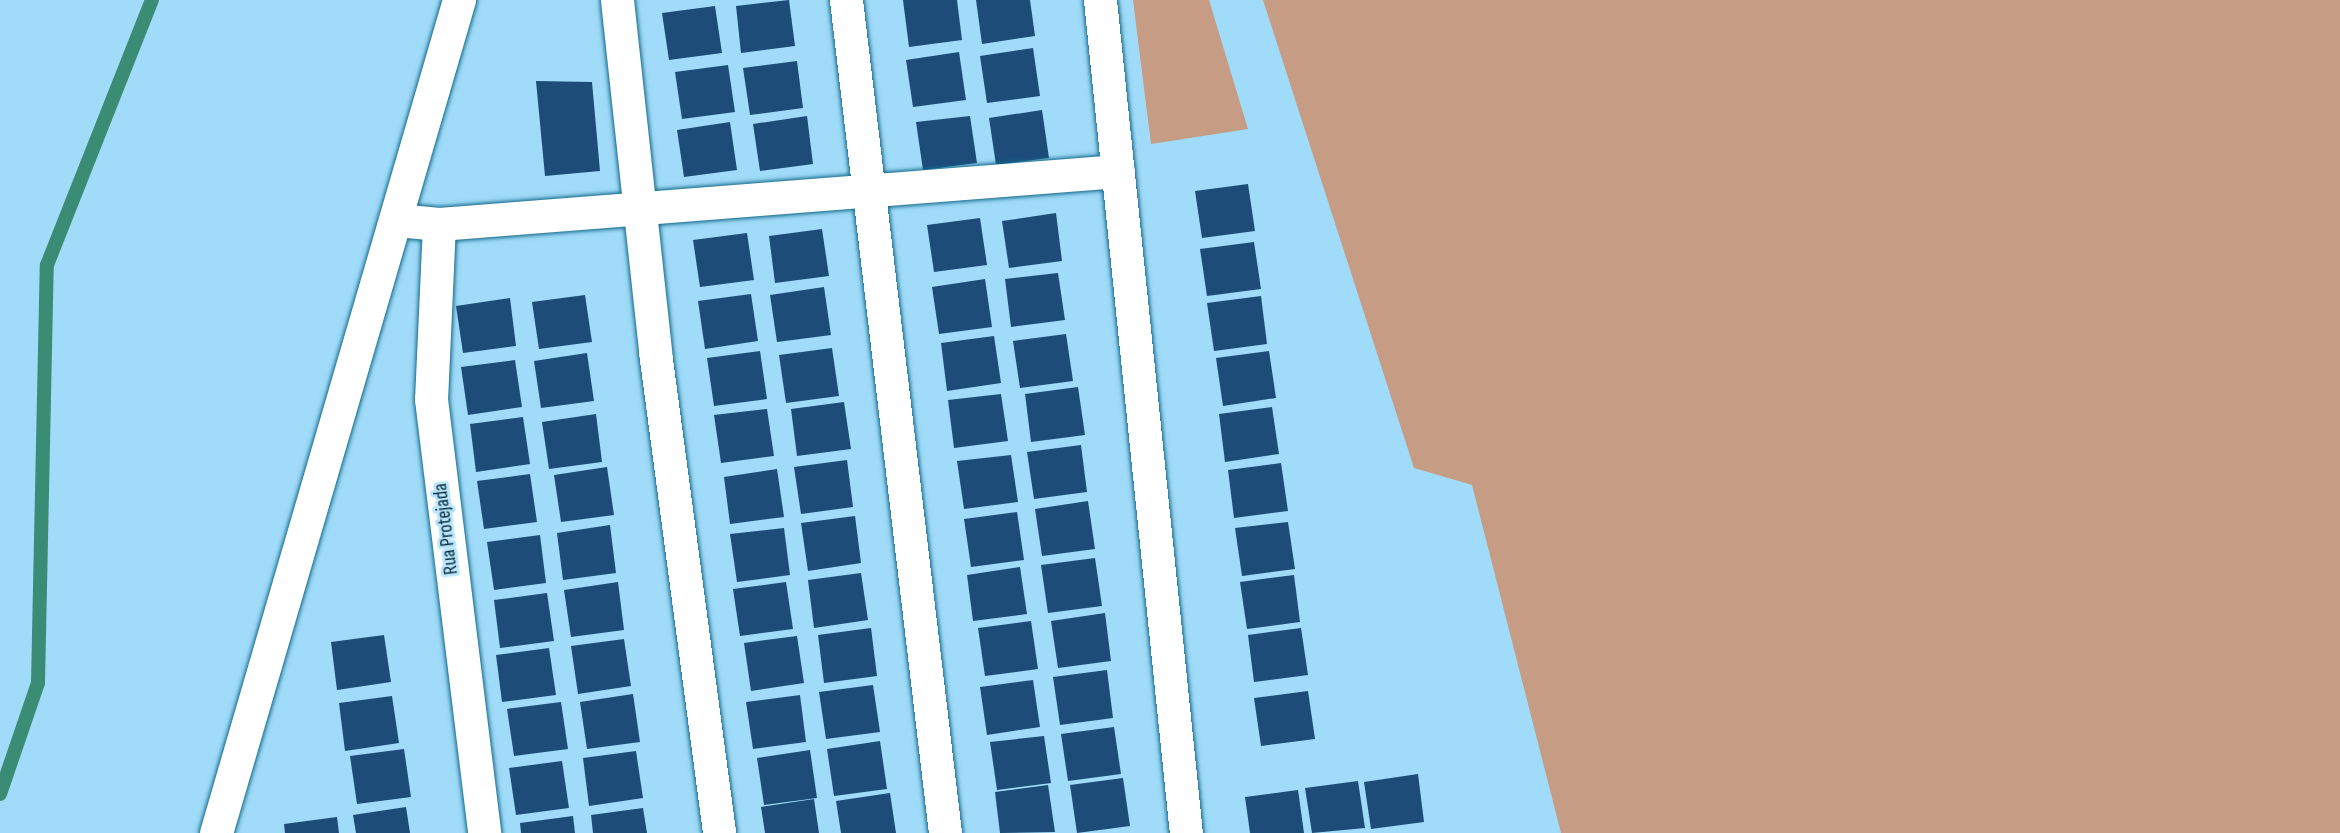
<!DOCTYPE html>
<html>
<head>
<meta charset="utf-8">
<style>
  body { margin:0 }
  #map { position:relative; width:2340px; height:833px; overflow:hidden; background:#a0dbf9; font-family:"Sofia Sans Condensed",sans-serif }
  div>[style] { position:absolute }
  [style*='--x'] { left:calc(var(--x)*1px); top:calc(var(--y)*1px); width:calc(var(--w)*1px); rotate:calc(var(--a)*1deg) }
  .green>* { inset:0; background:#c69c85 }
  .stream>* { height:14px; margin:-7px; padding:0 7px; transform-origin:7px; border-radius:7px; background:#3a8d74 }
  .building>* { inset:0; background:#1d4c79 }
  .roads { filter:drop-shadow(0 0 2px #13698b) drop-shadow(0 0 2px #13698b) }
  .street>* { height:33px; margin:-16.5px; padding:0 16.5px; transform-origin:16.5px; border-radius:16.5px; background:#fff }
  .secondary>* { height:33px; margin:-16.5px; padding:0 16.5px; transform-origin:16.5px; border-radius:16.5px; background:#fff }
  span { translate:-50% -50%; white-space:nowrap; text-align:center; line-height:1.15; -webkit-text-stroke:6px #bae6fd; paint-order:stroke }
  .street-label { font-size:20px; color:#032533 }
</style>
</head>
<body>
<div id="map">
  <div class="green">
    <i style="clip-path:polygon(1133px 0,1209px 0,1248px 129px,1151px 144px)"></i>
    <i style="clip-path:polygon(1263px 0,2340px 0,2340px 833px,1561px 833px,1472px 485px,1414px 468px)"></i>
  </div>
  <div class="stream">
    <i style="--x:0;--y:794;--w:117;--a:-71.1"></i>
    <i style="--x:38;--y:683;--w:418;--a:-88.8"></i>
    <i style="--x:47;--y:265;--w:285;--a:-68.4"></i>
  </div>
  <div class="building">
    <i style="clip-path:polygon(789px 0,795px 46px,741px 53px,736px 6px)"></i>
    <i style="clip-path:polygon(903px 0,957px 0,962px 40px,909px 47px)"></i>
    <i style="clip-path:polygon(976px 0,1030px 0,1035px 36px,982px 44px)"></i>
    <i style="clip-path:polygon(715px 6px,722px 53px,669px 60px,662px 13px)"></i>
    <i style="clip-path:polygon(1033px 48px,1040px 96px,987px 103px,980px 56px)"></i>
    <i style="clip-path:polygon(959px 52px,966px 100px,913px 107px,906px 60px)"></i>
    <i style="clip-path:polygon(797px 61px,803px 108px,750px 115px,743px 68px)"></i>
    <i style="clip-path:polygon(728px 65px,735px 112px,682px 119px,675px 72px)"></i>
    <i style="clip-path:polygon(536px 81px,592px 82px,600px 171px,545px 176px)"></i>
    <i style="clip-path:polygon(1042px 110px,1049px 158px,996px 165px,989px 118px)"></i>
    <i style="clip-path:polygon(807px 116px,813px 164px,760px 171px,753px 124px)"></i>
    <i style="clip-path:polygon(970px 116px,977px 163px,923px 170px,916px 122px)"></i>
    <i style="clip-path:polygon(730px 122px,737px 170px,684px 177px,677px 130px)"></i>
    <i style="clip-path:polygon(1248px 184px,1255px 231px,1202px 238px,1195px 191px)"></i>
    <i style="clip-path:polygon(1056px 213px,1062px 261px,1009px 268px,1002px 221px)"></i>
    <i style="clip-path:polygon(980px 218px,987px 265px,934px 272px,927px 225px)"></i>
    <i style="clip-path:polygon(822px 229px,829px 276px,775px 283px,769px 236px)"></i>
    <i style="clip-path:polygon(747px 233px,754px 280px,700px 287px,693px 240px)"></i>
    <i style="clip-path:polygon(1254px 242px,1261px 289px,1207px 296px,1200px 249px)"></i>
    <i style="clip-path:polygon(1058px 273px,1065px 320px,1011px 327px,1005px 279px)"></i>
    <i style="clip-path:polygon(985px 279px,992px 327px,939px 334px,932px 287px)"></i>
    <i style="clip-path:polygon(824px 287px,831px 335px,777px 342px,770px 295px)"></i>
    <i style="clip-path:polygon(751px 294px,758px 341px,705px 349px,698px 301px)"></i>
    <i style="clip-path:polygon(585px 295px,592px 342px,539px 349px,532px 302px)"></i>
    <i style="clip-path:polygon(1261px 296px,1267px 344px,1214px 351px,1207px 303px)"></i>
    <i style="clip-path:polygon(510px 298px,516px 346px,463px 353px,456px 306px)"></i>
    <i style="clip-path:polygon(1066px 334px,1073px 381px,1020px 388px,1013px 341px)"></i>
    <i style="clip-path:polygon(994px 336px,1001px 383px,947px 391px,941px 343px)"></i>
    <i style="clip-path:polygon(832px 348px,839px 396px,786px 403px,779px 355px)"></i>
    <i style="clip-path:polygon(760px 351px,767px 399px,714px 406px,707px 358px)"></i>
    <i style="clip-path:polygon(1269px 351px,1276px 398px,1223px 406px,1216px 358px)"></i>
    <i style="clip-path:polygon(587px 353px,594px 401px,541px 408px,534px 361px)"></i>
    <i style="clip-path:polygon(515px 360px,522px 407px,468px 415px,461px 367px)"></i>
    <i style="clip-path:polygon(1078px 387px,1085px 435px,1031px 442px,1025px 394px)"></i>
    <i style="clip-path:polygon(1001px 394px,1008px 441px,954px 448px,948px 400px)"></i>
    <i style="clip-path:polygon(844px 402px,851px 449px,797px 456px,791px 409px)"></i>
    <i style="clip-path:polygon(1272px 407px,1279px 454px,1225px 462px,1219px 414px)"></i>
    <i style="clip-path:polygon(767px 409px,774px 456px,721px 463px,714px 415px)"></i>
    <i style="clip-path:polygon(596px 414px,602px 462px,549px 469px,542px 422px)"></i>
    <i style="clip-path:polygon(523px 417px,530px 464px,476px 472px,470px 424px)"></i>
    <i style="clip-path:polygon(1081px 445px,1087px 492px,1034px 499px,1027px 452px)"></i>
    <i style="clip-path:polygon(1011px 455px,1018px 502px,964px 509px,957px 461px)"></i>
    <i style="clip-path:polygon(847px 460px,853px 507px,801px 514px,794px 467px)"></i>
    <i style="clip-path:polygon(1281px 463px,1288px 511px,1234px 518px,1228px 470px)"></i>
    <i style="clip-path:polygon(607px 467px,614px 515px,561px 522px,554px 475px)"></i>
    <i style="clip-path:polygon(777px 469px,784px 517px,730px 524px,724px 477px)"></i>
    <i style="clip-path:polygon(530px 474px,537px 522px,484px 529px,477px 481px)"></i>
    <i style="clip-path:polygon(1088px 501px,1095px 549px,1042px 556px,1035px 509px)"></i>
    <i style="clip-path:polygon(1017px 512px,1024px 560px,971px 567px,964px 519px)"></i>
    <i style="clip-path:polygon(855px 516px,861px 563px,808px 571px,801px 523px)"></i>
    <i style="clip-path:polygon(1288px 522px,1295px 569px,1242px 576px,1235px 528px)"></i>
    <i style="clip-path:polygon(610px 525px,616px 573px,563px 580px,557px 533px)"></i>
    <i style="clip-path:polygon(784px 528px,790px 575px,737px 582px,730px 534px)"></i>
    <i style="clip-path:polygon(540px 535px,546px 583px,494px 590px,487px 542px)"></i>
    <i style="clip-path:polygon(1095px 558px,1102px 606px,1048px 613px,1041px 565px)"></i>
    <i style="clip-path:polygon(1020px 567px,1027px 614px,973px 621px,967px 575px)"></i>
    <i style="clip-path:polygon(861px 573px,868px 620px,814px 628px,808px 580px)"></i>
    <i style="clip-path:polygon(1294px 575px,1300px 622px,1247px 629px,1240px 582px)"></i>
    <i style="clip-path:polygon(618px 582px,624px 630px,571px 637px,564px 590px)"></i>
    <i style="clip-path:polygon(786px 582px,793px 629px,740px 636px,733px 589px)"></i>
    <i style="clip-path:polygon(547px 593px,554px 641px,500px 648px,494px 600px)"></i>
    <i style="clip-path:polygon(1105px 613px,1111px 661px,1058px 668px,1051px 621px)"></i>
    <i style="clip-path:polygon(1031px 621px,1038px 669px,985px 676px,978px 628px)"></i>
    <i style="clip-path:polygon(871px 628px,877px 676px,824px 683px,818px 635px)"></i>
    <i style="clip-path:polygon(1301px 628px,1308px 675px,1254px 682px,1248px 635px)"></i>
    <i style="clip-path:polygon(384px 635px,391px 682px,337px 690px,331px 642px)"></i>
    <i style="clip-path:polygon(797px 636px,804px 683px,751px 691px,744px 643px)"></i>
    <i style="clip-path:polygon(624px 639px,631px 686px,578px 694px,571px 646px)"></i>
    <i style="clip-path:polygon(549px 648px,556px 695px,502px 702px,496px 655px)"></i>
    <i style="clip-path:polygon(1107px 670px,1113px 718px,1060px 725px,1053px 677px)"></i>
    <i style="clip-path:polygon(1033px 680px,1040px 727px,987px 735px,980px 687px)"></i>
    <i style="clip-path:polygon(873px 685px,880px 732px,826px 739px,819px 692px)"></i>
    <i style="clip-path:polygon(1308px 691px,1315px 739px,1261px 746px,1254px 698px)"></i>
    <i style="clip-path:polygon(633px 694px,640px 742px,587px 749px,580px 702px)"></i>
    <i style="clip-path:polygon(800px 695px,806px 742px,753px 749px,746px 702px)"></i>
    <i style="clip-path:polygon(392px 696px,399px 743px,345px 751px,339px 703px)"></i>
    <i style="clip-path:polygon(561px 702px,568px 749px,514px 756px,507px 709px)"></i>
    <i style="clip-path:polygon(1114px 727px,1121px 774px,1068px 781px,1061px 734px)"></i>
    <i style="clip-path:polygon(1044px 736px,1051px 783px,997px 790px,990px 742px)"></i>
    <i style="clip-path:polygon(880px 741px,887px 789px,834px 796px,827px 749px)"></i>
    <i style="clip-path:polygon(404px 749px,411px 797px,357px 804px,350px 756px)"></i>
    <i style="clip-path:polygon(810px 750px,817px 798px,764px 805px,757px 758px)"></i>
    <i style="clip-path:polygon(636px 751px,643px 798px,589px 806px,583px 758px)"></i>
    <i style="clip-path:polygon(562px 761px,569px 808px,516px 815px,509px 768px)"></i>
    <i style="clip-path:polygon(1418px 774px,1424px 822px,1371px 829px,1364px 782px)"></i>
    <i style="clip-path:polygon(1123px 778px,1130px 826px,1077px 833px,1070px 785px)"></i>
    <i style="clip-path:polygon(1358px 781px,1365px 828px,1312px 833px,1305px 788px)"></i>
    <i style="clip-path:polygon(1048px 785px,1055px 832px,1000px 833px,995px 792px)"></i>
    <i style="clip-path:polygon(1298px 790px,1304px 833px,1250px 833px,1245px 797px)"></i>
    <i style="clip-path:polygon(890px 793px,896px 833px,841px 833px,836px 801px)"></i>
    <i style="clip-path:polygon(814px 799px,819px 833px,765px 833px,761px 807px)"></i>
    <i style="clip-path:polygon(406px 807px,410px 833px,356px 833px,353px 815px)"></i>
    <i style="clip-path:polygon(643px 808px,647px 833px,593px 833px,591px 815px)"></i>
    <i style="clip-path:polygon(573px 816px,575px 833px,521px 833px,520px 823px)"></i>
    <i style="clip-path:polygon(337px 817px,339px 833px,285px 833px,284px 824px)"></i>
  </div>
  <div class="roads">
    <div class="street">
      <i style="--x:617;--y:0;--w:354;--a:83.8"></i>
      <i style="--x:655;--y:352;--w:485;--a:82.4"></i>
      <i style="--x:846;--y:0;--w:839;--a:83.22"></i>
      <i style="--x:397;--y:220;--w:42;--a:5.4"></i>
      <i style="--x:439;--y:224;--w:681;--a:-4.46"></i>
      <i style="--x:439;--y:224;--w:175;--a:92.6"></i>
      <i style="--x:431;--y:399;--w:437;--a:83"></i>
      <i style="--x:216;--y:833;--w:868;--a:-73.74"></i>
    </div>
    <div class="secondary">
      <i style="--x:1100;--y:0;--w:837;--a:84.11"></i>
    </div>
  </div>
  <div class="street-label">
    <span style="left:446px;top:529px;rotate:-97deg">Rua Protejada</span>
  </div>
</div>
</body>
</html>
